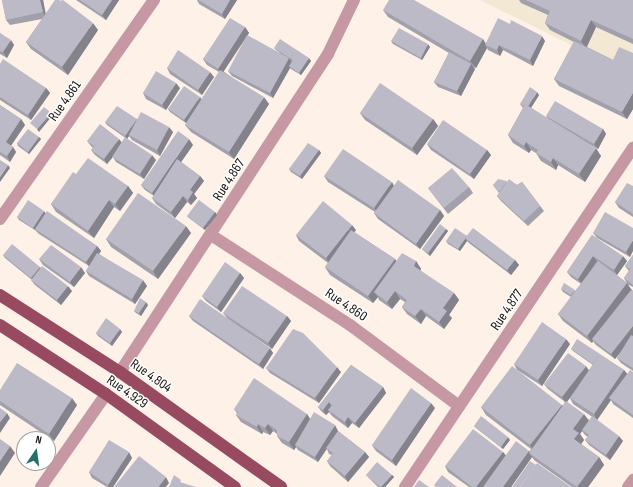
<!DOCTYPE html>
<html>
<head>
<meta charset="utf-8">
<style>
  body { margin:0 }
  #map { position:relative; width:633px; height:487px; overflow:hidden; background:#fdf1e8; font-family:"Sofia Sans Condensed",sans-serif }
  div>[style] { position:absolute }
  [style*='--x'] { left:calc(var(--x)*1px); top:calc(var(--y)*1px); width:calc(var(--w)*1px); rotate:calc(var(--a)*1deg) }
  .education>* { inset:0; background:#f3e8d3 }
  .street>* { height:12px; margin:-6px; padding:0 6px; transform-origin:6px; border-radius:6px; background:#c698a3 }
  .primary>* { height:12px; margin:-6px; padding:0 6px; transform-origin:6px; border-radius:6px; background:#984a61 }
  .wall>* { inset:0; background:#a2a0ab }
  .shaded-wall>* { inset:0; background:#84828b }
  .building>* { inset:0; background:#bcbac7 }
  span { translate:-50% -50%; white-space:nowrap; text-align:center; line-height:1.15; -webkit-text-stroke:3px #fff; paint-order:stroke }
  .street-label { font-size:14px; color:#171310 }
  .north { position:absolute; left:16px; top:431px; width:40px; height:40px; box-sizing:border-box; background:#fff; border:1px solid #a2a19f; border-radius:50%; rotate:13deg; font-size:11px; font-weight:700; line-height:16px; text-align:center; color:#171310 }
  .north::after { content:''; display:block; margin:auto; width:14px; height:18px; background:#256f69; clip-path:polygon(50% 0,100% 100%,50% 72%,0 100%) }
</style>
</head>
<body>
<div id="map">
  <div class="education">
    <i style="clip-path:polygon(480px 0,633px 0,633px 58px,618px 68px)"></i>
  </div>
  <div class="street">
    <i style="--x:0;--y:219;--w:268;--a:-54.9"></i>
    <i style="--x:211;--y:235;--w:166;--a:32.9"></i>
    <i style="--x:350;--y:325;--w:136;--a:36.6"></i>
    <i style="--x:120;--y:372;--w:380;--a:-56.8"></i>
    <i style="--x:328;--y:54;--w:60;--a:-64.3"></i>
    <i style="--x:41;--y:487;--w:113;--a:-55"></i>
    <i style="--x:405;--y:487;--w:409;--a:-56.1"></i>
    <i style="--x:628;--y:487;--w:9;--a:-54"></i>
  </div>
  <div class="primary">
    <i style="--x:0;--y:295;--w:143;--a:32.7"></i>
    <i style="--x:120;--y:372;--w:198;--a:35.5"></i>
    <i style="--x:0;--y:325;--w:126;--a:33.1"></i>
    <i style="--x:106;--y:394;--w:159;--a:35.8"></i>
  </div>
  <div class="wall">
    <i style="clip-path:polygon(2px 0,43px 0,46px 14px,98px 30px,68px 75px,31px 49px,26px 42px,42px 19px,10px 25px,6px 20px)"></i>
    <i style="clip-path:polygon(76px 0,119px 0,106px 20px)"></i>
    <i style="clip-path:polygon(197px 0,237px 0,225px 19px,199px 4px)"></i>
    <i style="clip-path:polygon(519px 0,633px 0,633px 44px,596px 27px,587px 47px,613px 60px,633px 53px,633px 109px,627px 119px,559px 86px,554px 79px,574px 42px,550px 30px,545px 23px,548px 15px,521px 3px)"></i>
    <i style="clip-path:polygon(383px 10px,483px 39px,485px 43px,545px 41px,533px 66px,503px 50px,500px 56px,488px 50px,487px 48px,476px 68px,473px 67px,475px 69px,461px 96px,438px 87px,434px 82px,449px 53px,388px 17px)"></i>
    <i style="clip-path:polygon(245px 27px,249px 33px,223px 71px,269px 104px,234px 159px,191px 132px,185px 125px,193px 113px,186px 123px,170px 112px,168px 109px,202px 99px,219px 72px,207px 65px,203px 59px)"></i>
    <i style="clip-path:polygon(0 33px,14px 45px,7px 58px,0 54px)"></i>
    <i style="clip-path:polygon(391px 41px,430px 47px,422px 60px,393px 44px)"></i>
    <i style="clip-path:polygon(274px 48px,311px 61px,301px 75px,291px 69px,290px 68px,273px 98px,232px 76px,228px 71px,280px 53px,276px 50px)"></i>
    <i style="clip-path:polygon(0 64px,46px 88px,50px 93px,31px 120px,0 100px)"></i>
    <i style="clip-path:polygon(167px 68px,214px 77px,202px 95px,170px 74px)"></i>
    <i style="clip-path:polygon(180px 88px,166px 110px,146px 99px,143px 93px)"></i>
    <i style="clip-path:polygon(539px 95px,531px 108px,548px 119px,546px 116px,603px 129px,606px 134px,598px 149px,583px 141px,601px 156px,585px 182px,558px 165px,556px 170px,541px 161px,536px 153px,531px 150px,529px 153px,513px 143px,508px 135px,523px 108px,520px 104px)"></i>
    <i style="clip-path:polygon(0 105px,21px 119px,25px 125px,11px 146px,13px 147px,16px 152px,10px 162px,0 155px)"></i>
    <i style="clip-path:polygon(360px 113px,433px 119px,438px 126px,417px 155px,365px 120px)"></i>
    <i style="clip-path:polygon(137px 119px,173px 132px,160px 156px,132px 140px,129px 136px,127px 139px,107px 125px,105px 122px)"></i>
    <i style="clip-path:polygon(39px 137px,41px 139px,29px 154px,18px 146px,17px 143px)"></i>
    <i style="clip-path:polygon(87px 141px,121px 142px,156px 160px,144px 179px,116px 162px,113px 157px,107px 164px,95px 155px,91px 150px,93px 148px,91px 146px)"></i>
    <i style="clip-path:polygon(427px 144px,487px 150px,491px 155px,474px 179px,431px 150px)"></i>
    <i style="clip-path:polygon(193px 145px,181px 162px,200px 176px,204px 181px,194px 194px,197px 198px,191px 205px,187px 202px,175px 218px,156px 204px,152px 198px,154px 196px,145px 190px,141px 185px)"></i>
    <i style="clip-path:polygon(319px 150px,321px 153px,302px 179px,291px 172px,289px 169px)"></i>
    <i style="clip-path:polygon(76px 174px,128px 186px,133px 193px,120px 211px,114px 207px,94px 238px,56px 212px,51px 204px)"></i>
    <i style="clip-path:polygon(324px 176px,394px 186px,440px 210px,444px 216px,420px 249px,378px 219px,374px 213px,375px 212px,328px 182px)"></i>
    <i style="clip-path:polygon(507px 182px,517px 185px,522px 182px,544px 211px,528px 226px,501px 201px,497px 196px,499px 193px,493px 185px)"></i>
    <i style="clip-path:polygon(633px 186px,633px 217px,619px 208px,615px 202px)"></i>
    <i style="clip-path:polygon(469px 187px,473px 193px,448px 214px,428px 188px)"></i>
    <i style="clip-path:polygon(215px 212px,217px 215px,205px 230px,189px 218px,187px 216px)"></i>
    <i style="clip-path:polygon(46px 213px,97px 246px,101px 251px,99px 254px,147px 286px,135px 304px,89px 276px,86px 271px,89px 266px,39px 234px,35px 230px,19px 220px,17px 217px)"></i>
    <i style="clip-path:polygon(633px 228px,630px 257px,597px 238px,593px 233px)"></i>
    <i style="clip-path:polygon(446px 229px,448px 231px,430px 256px,424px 251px,422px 249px)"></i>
    <i style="clip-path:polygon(356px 230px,354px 232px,395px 259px,396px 261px,416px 261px,421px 269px,420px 271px,454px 293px,459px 300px,449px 315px,452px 318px,444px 329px,426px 316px,421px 324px,407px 314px,402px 307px,405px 302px,400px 299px,392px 309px,379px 300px,378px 297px,373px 303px,330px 275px,325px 267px,328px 263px,299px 241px,296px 235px)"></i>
    <i style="clip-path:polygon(191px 233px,158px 279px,111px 247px,106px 239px)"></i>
    <i style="clip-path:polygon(592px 235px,627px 261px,617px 275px,610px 270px,627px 283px,624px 278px,629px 271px,625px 266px,633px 255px,633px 287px,627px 284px,633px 291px,633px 371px,621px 363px,617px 358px,621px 352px,615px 359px,596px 345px,593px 341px,592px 343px,563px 321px,558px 314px,571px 297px,563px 292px,561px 289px,575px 291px,581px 284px,571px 277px,567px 272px)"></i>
    <i style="clip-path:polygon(467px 236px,515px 260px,519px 265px,511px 275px,469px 243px,467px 241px,460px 251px,448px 244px,446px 241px)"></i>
    <i style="clip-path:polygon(3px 255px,41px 268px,72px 291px,61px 305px,35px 285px,31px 280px,32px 280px,5px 258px)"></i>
    <i style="clip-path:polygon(39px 259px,85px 273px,74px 287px,43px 265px)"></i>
    <i style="clip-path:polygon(240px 273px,244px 278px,221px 312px,206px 301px,202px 296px)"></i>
    <i style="clip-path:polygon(148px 305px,141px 316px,136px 313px,134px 311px)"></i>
    <i style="clip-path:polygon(223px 313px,287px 316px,291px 321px,272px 349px,241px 328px,273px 353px,263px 369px,193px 321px,189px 316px,227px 318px)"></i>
    <i style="clip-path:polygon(122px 332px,112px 346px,98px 336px,96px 333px)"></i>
    <i style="clip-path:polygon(570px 344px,542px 386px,517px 370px,514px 364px)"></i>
    <i style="clip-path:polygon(571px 349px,600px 355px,624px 370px,627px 374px,633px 372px,633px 418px,613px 404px,611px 400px,597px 420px,573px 404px,570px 398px,573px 393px,567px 402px,589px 420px,623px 441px,610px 460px,589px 445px,585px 440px,588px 437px,585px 435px,582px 431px,580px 434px,584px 440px,581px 444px,599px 457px,604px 465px,588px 487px,572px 487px,534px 460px,532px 457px,511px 487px,469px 487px,448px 472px,445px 466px,503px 452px,506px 456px,529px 451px,530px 451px,531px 449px,486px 415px,481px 407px,562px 405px,563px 406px,565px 402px,548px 389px,544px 384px,589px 370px,593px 365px,573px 351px)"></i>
    <i style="clip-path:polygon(351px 365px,383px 387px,386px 393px,359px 428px,352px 423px,348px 428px,332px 416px,329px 412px,326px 415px,322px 412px,318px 407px)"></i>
    <i style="clip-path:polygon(266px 368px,341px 372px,319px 403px,270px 373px)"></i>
    <i style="clip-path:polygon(0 390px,77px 405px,54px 441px,0 405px)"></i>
    <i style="clip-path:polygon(435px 408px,396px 466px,376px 451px,372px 445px)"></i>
    <i style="clip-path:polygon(234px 409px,307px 414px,310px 419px,338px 431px,365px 452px,369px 457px,348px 482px,330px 466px,327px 461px,332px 455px,329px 454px,327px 449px,318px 462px,298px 450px,296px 447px,294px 450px,282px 443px,277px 436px,277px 434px,273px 431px,270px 435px,263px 432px,262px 434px,241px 422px,236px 415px,237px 413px)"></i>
    <i style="clip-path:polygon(474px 426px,510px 440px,503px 449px,476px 428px)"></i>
    <i style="clip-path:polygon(132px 458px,113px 487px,107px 487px,92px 478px,89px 472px)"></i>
    <i style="clip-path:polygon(366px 475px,392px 475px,394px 477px,385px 487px,378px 487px)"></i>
  </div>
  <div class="shaded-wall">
    <i style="clip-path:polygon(40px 0,43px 0,46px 18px,43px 12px)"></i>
    <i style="clip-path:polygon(112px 0,119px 0,106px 20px,102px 15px)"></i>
    <i style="clip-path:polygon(230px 0,237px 0,225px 19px,222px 14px)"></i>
    <i style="clip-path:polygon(591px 20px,596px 27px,586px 48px,581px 41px)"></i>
    <i style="clip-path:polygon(93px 23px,98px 30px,68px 75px,62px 67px)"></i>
    <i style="clip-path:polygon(245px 27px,249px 33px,222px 74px,218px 69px)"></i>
    <i style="clip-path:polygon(542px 36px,545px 41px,533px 66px,530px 60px)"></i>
    <i style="clip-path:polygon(483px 39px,487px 46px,485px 45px,487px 48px,476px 68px,470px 61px)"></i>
    <i style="clip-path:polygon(11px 40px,14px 45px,7px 58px,3px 52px)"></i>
    <i style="clip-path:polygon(428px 44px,430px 47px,422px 60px,421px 58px)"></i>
    <i style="clip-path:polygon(499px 45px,503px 50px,500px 56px,497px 50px)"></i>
    <i style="clip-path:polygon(289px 58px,292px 63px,289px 66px,290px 68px,273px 98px,270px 93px)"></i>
    <i style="clip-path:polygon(309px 58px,311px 61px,301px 75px,299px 73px)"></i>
    <i style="clip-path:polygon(471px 64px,475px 69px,461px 96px,457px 91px)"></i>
    <i style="clip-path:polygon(210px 72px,214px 77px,202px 95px,198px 90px)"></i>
    <i style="clip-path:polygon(176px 83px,180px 88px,166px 110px,162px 105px)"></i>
    <i style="clip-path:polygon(46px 88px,50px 93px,31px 120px,28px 115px)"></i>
    <i style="clip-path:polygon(537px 92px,539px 95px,529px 111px,527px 109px)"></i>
    <i style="clip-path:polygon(633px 93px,633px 109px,627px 119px,622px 112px)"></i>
    <i style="clip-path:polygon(200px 97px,202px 100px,186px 123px,184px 120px)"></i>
    <i style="clip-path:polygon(264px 97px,269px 104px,234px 159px,229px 152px)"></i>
    <i style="clip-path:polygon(51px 113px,52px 116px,39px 132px,37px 129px)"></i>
    <i style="clip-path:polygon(21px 119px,25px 125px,9px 148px,6px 142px)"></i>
    <i style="clip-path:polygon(137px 119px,129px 135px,129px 136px,127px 139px,125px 136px)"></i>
    <i style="clip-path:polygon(433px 119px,438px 126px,417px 155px,412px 148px)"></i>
    <i style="clip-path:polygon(169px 127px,173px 132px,160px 156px,157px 150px)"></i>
    <i style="clip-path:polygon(603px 129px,606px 134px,598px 149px,594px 144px)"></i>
    <i style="clip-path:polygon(39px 137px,41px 139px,29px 154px,28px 152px)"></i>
    <i style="clip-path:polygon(119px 139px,123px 144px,107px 164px,104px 159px)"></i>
    <i style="clip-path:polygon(189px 139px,193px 145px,156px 198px,152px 193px)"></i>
    <i style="clip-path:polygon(526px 142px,531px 150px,529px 153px,524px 146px)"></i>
    <i style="clip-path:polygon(13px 147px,16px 152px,10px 162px,7px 156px)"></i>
    <i style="clip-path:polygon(596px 148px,601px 156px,585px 182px,579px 174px)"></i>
    <i style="clip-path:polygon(319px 150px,321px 153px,302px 179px,300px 176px)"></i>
    <i style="clip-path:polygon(487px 150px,491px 155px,474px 179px,470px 174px)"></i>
    <i style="clip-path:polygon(152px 155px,156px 160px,144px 179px,140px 174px)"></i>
    <i style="clip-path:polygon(553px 158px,558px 165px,556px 170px,551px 162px)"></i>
    <i style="clip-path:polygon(8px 165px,10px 168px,0 182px,0 177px)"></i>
    <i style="clip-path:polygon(200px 176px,204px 181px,194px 194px,197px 198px,191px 205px,188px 200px,190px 190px)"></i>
    <i style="clip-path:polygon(392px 182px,395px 188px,378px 213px,374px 208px)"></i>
    <i style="clip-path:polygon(128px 186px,133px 193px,120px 211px,115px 204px)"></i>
    <i style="clip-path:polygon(183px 196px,187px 202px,175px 218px,171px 212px)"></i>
    <i style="clip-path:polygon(109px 200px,114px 207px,94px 238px,88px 231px)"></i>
    <i style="clip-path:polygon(440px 210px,444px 216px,420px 249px,416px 244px)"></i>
    <i style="clip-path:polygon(44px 211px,46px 214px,35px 230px,33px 228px)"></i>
    <i style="clip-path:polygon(215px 212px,217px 215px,205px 230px,203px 228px)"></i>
    <i style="clip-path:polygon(352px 225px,356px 230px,329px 263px,326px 258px)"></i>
    <i style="clip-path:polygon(186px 226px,191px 233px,158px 279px,153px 271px)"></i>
    <i style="clip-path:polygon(446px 229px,448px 231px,430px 256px,428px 253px)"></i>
    <i style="clip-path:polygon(467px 236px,465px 238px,467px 241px,460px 251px,458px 249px)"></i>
    <i style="clip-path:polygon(633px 240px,633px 251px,630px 257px,626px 252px)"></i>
    <i style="clip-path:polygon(97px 246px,101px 251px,90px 267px,86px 262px)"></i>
    <i style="clip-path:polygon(593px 256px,597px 261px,582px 284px,578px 279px)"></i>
    <i style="clip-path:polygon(623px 256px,627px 261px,617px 275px,614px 270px)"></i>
    <i style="clip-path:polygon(395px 259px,400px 267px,374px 292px,378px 297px,373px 303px,368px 296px)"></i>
    <i style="clip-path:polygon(515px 260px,519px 265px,511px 275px,507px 270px)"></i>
    <i style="clip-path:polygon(416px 261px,421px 269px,419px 274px,414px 266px)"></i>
    <i style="clip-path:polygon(40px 267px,42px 270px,33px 280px,31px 278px)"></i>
    <i style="clip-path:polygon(81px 267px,85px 273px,74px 287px,70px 282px)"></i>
    <i style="clip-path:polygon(240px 273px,244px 278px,221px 312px,217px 307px)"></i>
    <i style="clip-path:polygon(143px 280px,147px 286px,135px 304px,132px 299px)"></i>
    <i style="clip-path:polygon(627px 283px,632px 291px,592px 339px,593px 341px,592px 343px,587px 336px)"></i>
    <i style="clip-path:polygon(68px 286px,72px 291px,61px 305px,57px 300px)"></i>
    <i style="clip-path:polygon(395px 291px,400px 299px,392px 309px,387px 302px)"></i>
    <i style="clip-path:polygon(454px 293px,459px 300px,449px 315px,452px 318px,444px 329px,439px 322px,443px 308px)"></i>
    <i style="clip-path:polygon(146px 302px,148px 305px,141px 316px,139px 313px)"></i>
    <i style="clip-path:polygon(421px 309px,426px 316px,421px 324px,415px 316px)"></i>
    <i style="clip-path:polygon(287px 316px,291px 321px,272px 349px,268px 343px)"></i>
    <i style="clip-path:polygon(633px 326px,633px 336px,615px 359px,611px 354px)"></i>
    <i style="clip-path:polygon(120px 329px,122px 332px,112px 346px,110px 343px)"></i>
    <i style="clip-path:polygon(566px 339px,570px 344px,542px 386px,538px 380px)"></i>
    <i style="clip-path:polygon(270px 348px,273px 353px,263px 369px,259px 364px)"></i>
    <i style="clip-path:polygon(586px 366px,590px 372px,566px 403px,562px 397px)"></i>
    <i style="clip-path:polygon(337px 367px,341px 372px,319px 403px,315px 398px)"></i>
    <i style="clip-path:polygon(624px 370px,628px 375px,609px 398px,611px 400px,597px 420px,594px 414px)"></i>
    <i style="clip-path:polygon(383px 387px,386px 393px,359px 428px,355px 423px)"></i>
    <i style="clip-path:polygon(72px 398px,77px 405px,54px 441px,49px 434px)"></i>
    <i style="clip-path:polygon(329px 402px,332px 408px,328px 410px,329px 412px,326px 415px,323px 410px)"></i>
    <i style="clip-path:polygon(431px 403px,435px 408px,396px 466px,392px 460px)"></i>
    <i style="clip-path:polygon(562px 405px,567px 412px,535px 453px,530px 445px)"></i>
    <i style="clip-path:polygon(7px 413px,10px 418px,0 433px,0 422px)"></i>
    <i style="clip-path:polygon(307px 414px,312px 422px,295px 445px,296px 447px,294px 450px,289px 442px)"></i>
    <i style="clip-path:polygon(584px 414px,589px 421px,580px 434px,584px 440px,579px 447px,574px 439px,573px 429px)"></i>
    <i style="clip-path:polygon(348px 417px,352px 423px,348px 428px,345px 422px)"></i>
    <i style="clip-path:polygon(258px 424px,263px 432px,262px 434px,257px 427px)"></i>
    <i style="clip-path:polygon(268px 424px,273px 431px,270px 435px,265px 428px)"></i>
    <i style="clip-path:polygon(335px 425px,338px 431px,318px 462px,315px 457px)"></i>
    <i style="clip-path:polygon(619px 436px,623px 441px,610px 460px,606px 455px)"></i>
    <i style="clip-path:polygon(508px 437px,510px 440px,503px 449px,501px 447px)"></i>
    <i style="clip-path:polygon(10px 446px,15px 453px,0 476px,0 461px)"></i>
    <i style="clip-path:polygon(529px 451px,533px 455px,529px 453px,532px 457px,511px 487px,503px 487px)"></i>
    <i style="clip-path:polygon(129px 452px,132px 458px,113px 487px,109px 487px,108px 485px)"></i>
    <i style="clip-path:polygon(365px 452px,369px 457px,348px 482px,345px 476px)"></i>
    <i style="clip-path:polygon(503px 452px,507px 457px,484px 487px,476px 487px)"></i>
    <i style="clip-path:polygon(599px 457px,604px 465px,588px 487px,577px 487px)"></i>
    <i style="clip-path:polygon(392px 475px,394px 477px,385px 487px,381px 487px)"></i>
    <i style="clip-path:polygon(166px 477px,169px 483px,166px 487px,158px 487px)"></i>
  </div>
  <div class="building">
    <i style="clip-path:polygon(2px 0,40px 0,43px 12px,6px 20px)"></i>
    <i style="clip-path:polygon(55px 0,59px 0,61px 1px,62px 0,63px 0,93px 23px,62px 67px,26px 42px)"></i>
    <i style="clip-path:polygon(80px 0,112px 0,102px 15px)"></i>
    <i style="clip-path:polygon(198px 0,230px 0,222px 14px)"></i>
    <i style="clip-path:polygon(389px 0,414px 0,483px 39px,470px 61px,383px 10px)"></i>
    <i style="clip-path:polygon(526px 0,633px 0,633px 39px,591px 20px,581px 41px,545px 23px,550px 11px)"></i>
    <i style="clip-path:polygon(230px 18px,245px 27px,218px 69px,203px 59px)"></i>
    <i style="clip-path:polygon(498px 18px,510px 24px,511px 20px,542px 36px,530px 60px,499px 45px,497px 50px,485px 45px)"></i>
    <i style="clip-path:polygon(399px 28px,428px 44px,421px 58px,391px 41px)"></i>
    <i style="clip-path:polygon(0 33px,11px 40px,3px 52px,0 51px)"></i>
    <i style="clip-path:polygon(247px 35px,289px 58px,270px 93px,228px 71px)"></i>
    <i style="clip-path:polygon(280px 39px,309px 58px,299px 73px,289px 66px,293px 60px,274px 48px)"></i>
    <i style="clip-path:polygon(574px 41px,613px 60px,619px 47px,633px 53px,633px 93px,622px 112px,554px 79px)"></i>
    <i style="clip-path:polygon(178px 50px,210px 72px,198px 90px,167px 68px)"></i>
    <i style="clip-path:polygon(449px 52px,471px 64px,457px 91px,434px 82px)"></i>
    <i style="clip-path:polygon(3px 59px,46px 88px,28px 115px,0 97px,0 64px)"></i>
    <i style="clip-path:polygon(220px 70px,264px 97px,229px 152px,185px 125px)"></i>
    <i style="clip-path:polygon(156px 71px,176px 83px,162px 105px,143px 93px)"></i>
    <i style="clip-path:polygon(380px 83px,433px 119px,412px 148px,360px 113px)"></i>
    <i style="clip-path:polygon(184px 86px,200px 97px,184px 120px,168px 109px)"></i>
    <i style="clip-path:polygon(530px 87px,537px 92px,528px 106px,525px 104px,523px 106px,520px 104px)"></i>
    <i style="clip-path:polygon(555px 101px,603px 129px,594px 144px,546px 116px)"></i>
    <i style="clip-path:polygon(525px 104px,596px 148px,579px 174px,553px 158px,551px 162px,536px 153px,538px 150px,526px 142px,524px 146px,508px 135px)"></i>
    <i style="clip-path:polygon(0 105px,21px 119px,6px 142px,13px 147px,7px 156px,0 152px)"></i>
    <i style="clip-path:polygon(117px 106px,137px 119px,125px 136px,105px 122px)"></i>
    <i style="clip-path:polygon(44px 107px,51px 113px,37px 129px,30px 123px)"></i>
    <i style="clip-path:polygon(141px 112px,169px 127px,157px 150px,129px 135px)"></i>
    <i style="clip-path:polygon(443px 120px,487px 150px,470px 174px,427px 144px)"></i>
    <i style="clip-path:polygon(100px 124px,119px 139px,104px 159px,91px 150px,94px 146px,87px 141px)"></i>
    <i style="clip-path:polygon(28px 129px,39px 137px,28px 152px,17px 143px)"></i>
    <i style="clip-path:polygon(178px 131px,189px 139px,152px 193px,141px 185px)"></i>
    <i style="clip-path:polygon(125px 137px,152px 155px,140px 174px,112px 157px)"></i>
    <i style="clip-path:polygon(308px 143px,319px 150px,300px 176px,289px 169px)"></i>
    <i style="clip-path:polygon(343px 149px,392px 182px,374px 208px,324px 176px)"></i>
    <i style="clip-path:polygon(88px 158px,128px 186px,115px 204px,109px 200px,88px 231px,51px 204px,73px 172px,76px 174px)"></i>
    <i style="clip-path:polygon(177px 159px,200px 176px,190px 190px,193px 192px,188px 200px,183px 196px,171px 212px,152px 198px)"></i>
    <i style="clip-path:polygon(0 160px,8px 165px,0 177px)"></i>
    <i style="clip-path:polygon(452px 168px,469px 187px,444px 208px,428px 188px)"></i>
    <i style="clip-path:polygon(498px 179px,507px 181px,499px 192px,493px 185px)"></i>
    <i style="clip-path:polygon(509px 179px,517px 185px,522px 182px,540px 206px,524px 221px,497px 196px)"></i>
    <i style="clip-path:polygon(398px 180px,440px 210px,416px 244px,374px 213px)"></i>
    <i style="clip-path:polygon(627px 183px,633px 186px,633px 214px,615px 202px)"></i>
    <i style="clip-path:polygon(138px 193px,186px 226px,153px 271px,106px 239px)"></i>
    <i style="clip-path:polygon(28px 200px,44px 211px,33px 228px,17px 217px)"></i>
    <i style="clip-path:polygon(199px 200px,215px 212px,203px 228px,187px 216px)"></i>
    <i style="clip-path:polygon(323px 201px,352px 225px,326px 258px,296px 235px)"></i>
    <i style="clip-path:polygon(47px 211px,97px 246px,86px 262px,35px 229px)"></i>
    <i style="clip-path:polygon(605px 212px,633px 228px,633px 240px,626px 252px,593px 233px)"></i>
    <i style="clip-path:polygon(440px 224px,446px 229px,428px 253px,422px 249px)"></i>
    <i style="clip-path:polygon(455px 228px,467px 236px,458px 249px,446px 241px)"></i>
    <i style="clip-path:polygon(473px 228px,515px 260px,507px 270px,465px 238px)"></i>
    <i style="clip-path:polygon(351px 230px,395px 259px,368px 296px,325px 267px)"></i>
    <i style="clip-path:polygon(592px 235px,623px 256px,614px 270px,593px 256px,578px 279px,567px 272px)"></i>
    <i style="clip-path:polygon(12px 244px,40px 267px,31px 278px,3px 255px)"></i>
    <i style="clip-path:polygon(51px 245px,81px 267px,70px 282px,39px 259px)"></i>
    <i style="clip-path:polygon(97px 253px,143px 280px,132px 299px,86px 271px)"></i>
    <i style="clip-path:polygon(402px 253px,416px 261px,414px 266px,454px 293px,443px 308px,447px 311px,439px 322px,421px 309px,415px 316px,402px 307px,407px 300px,395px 291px,387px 302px,374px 292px)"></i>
    <i style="clip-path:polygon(633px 255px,633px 285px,624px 278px,630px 269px,625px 266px)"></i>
    <i style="clip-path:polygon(598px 261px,627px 283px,587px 336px,558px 314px)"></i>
    <i style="clip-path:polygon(225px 262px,240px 273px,217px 307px,202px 296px)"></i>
    <i style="clip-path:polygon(42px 266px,68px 286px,57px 300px,31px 280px)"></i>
    <i style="clip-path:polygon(564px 283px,575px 290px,571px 295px,561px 289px)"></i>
    <i style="clip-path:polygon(242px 286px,287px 316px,268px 343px,223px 313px)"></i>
    <i style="clip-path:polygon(631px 290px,633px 291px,633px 326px,611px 354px,592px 339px)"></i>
    <i style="clip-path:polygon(140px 298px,146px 302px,139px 313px,134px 311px)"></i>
    <i style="clip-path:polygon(200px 299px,270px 348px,259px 364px,189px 316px)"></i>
    <i style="clip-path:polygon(106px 318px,120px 329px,110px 343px,96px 333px)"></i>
    <i style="clip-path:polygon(542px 322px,566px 339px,538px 380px,514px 364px)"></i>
    <i style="clip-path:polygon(293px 329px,303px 333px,337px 367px,315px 398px,266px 368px)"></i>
    <i style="clip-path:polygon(631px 335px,633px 336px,633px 368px,617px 358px)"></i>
    <i style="clip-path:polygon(577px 339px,600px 354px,593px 364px,571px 349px)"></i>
    <i style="clip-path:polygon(568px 353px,586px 366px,562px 397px,544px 384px)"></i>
    <i style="clip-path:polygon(600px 354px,624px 370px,594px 414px,570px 398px)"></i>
    <i style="clip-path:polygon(17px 363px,72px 398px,49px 434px,0 401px,0 390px)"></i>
    <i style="clip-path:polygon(351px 365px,383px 387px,355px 423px,348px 417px,345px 422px,328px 410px,332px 405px,329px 402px,323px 410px,318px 407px)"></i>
    <i style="clip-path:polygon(512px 366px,562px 405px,530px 445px,481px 407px)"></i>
    <i style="clip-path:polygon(630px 370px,633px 372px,633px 415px,609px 398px)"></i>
    <i style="clip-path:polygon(254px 378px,307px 414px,289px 442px,277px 436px,277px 430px,268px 424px,265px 428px,258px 424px,257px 427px,236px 415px,238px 412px,234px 409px)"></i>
    <i style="clip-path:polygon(411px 388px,431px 403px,392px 460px,372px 445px)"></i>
    <i style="clip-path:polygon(566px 401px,584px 414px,573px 429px,579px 433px,574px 439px,599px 457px,577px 487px,529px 453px)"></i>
    <i style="clip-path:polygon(0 408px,7px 413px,0 422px)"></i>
    <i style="clip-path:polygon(314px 412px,335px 425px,315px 457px,295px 445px)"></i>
    <i style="clip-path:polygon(481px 416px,508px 437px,501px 447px,474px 426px)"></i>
    <i style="clip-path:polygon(592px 416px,619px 436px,606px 455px,585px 440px,589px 435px,582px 430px)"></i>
    <i style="clip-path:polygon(473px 429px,503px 452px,476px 487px,472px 487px,445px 466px)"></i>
    <i style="clip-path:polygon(338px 431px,365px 452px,345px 476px,327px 461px,333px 453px,326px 448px)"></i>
    <i style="clip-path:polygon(0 439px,10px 446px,0 461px)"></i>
    <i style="clip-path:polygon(109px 440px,129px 452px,108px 485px,89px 472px)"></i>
    <i style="clip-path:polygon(516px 441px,529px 451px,503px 487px,483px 487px)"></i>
    <i style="clip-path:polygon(139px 456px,166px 477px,158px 487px,114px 487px)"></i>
    <i style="clip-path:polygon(530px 461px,536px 465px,520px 487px,512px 487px)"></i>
    <i style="clip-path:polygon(377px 462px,392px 475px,381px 487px,380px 487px,366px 475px)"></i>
    <i style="clip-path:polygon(537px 463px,571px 487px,520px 487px)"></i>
    <i style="clip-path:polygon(174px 475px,181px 480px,180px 482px,196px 487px,169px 487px)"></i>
    <i style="clip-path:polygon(442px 475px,457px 487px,436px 487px,434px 485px)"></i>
    <i style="clip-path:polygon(419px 480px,429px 487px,414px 487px)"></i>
  </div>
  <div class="street-label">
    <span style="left:65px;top:101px;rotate:-55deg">Rue 4.861</span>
    <span style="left:229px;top:180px;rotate:-57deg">Rue 4.867</span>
    <span style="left:346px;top:305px;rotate:34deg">Rue 4.860</span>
    <span style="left:507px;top:310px;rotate:-56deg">Rue 4.877</span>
    <span style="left:151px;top:376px;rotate:35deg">Rue 4.804</span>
    <span style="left:127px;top:392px;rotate:35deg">Rue 4.929</span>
  </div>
  <div class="north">N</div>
</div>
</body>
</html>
